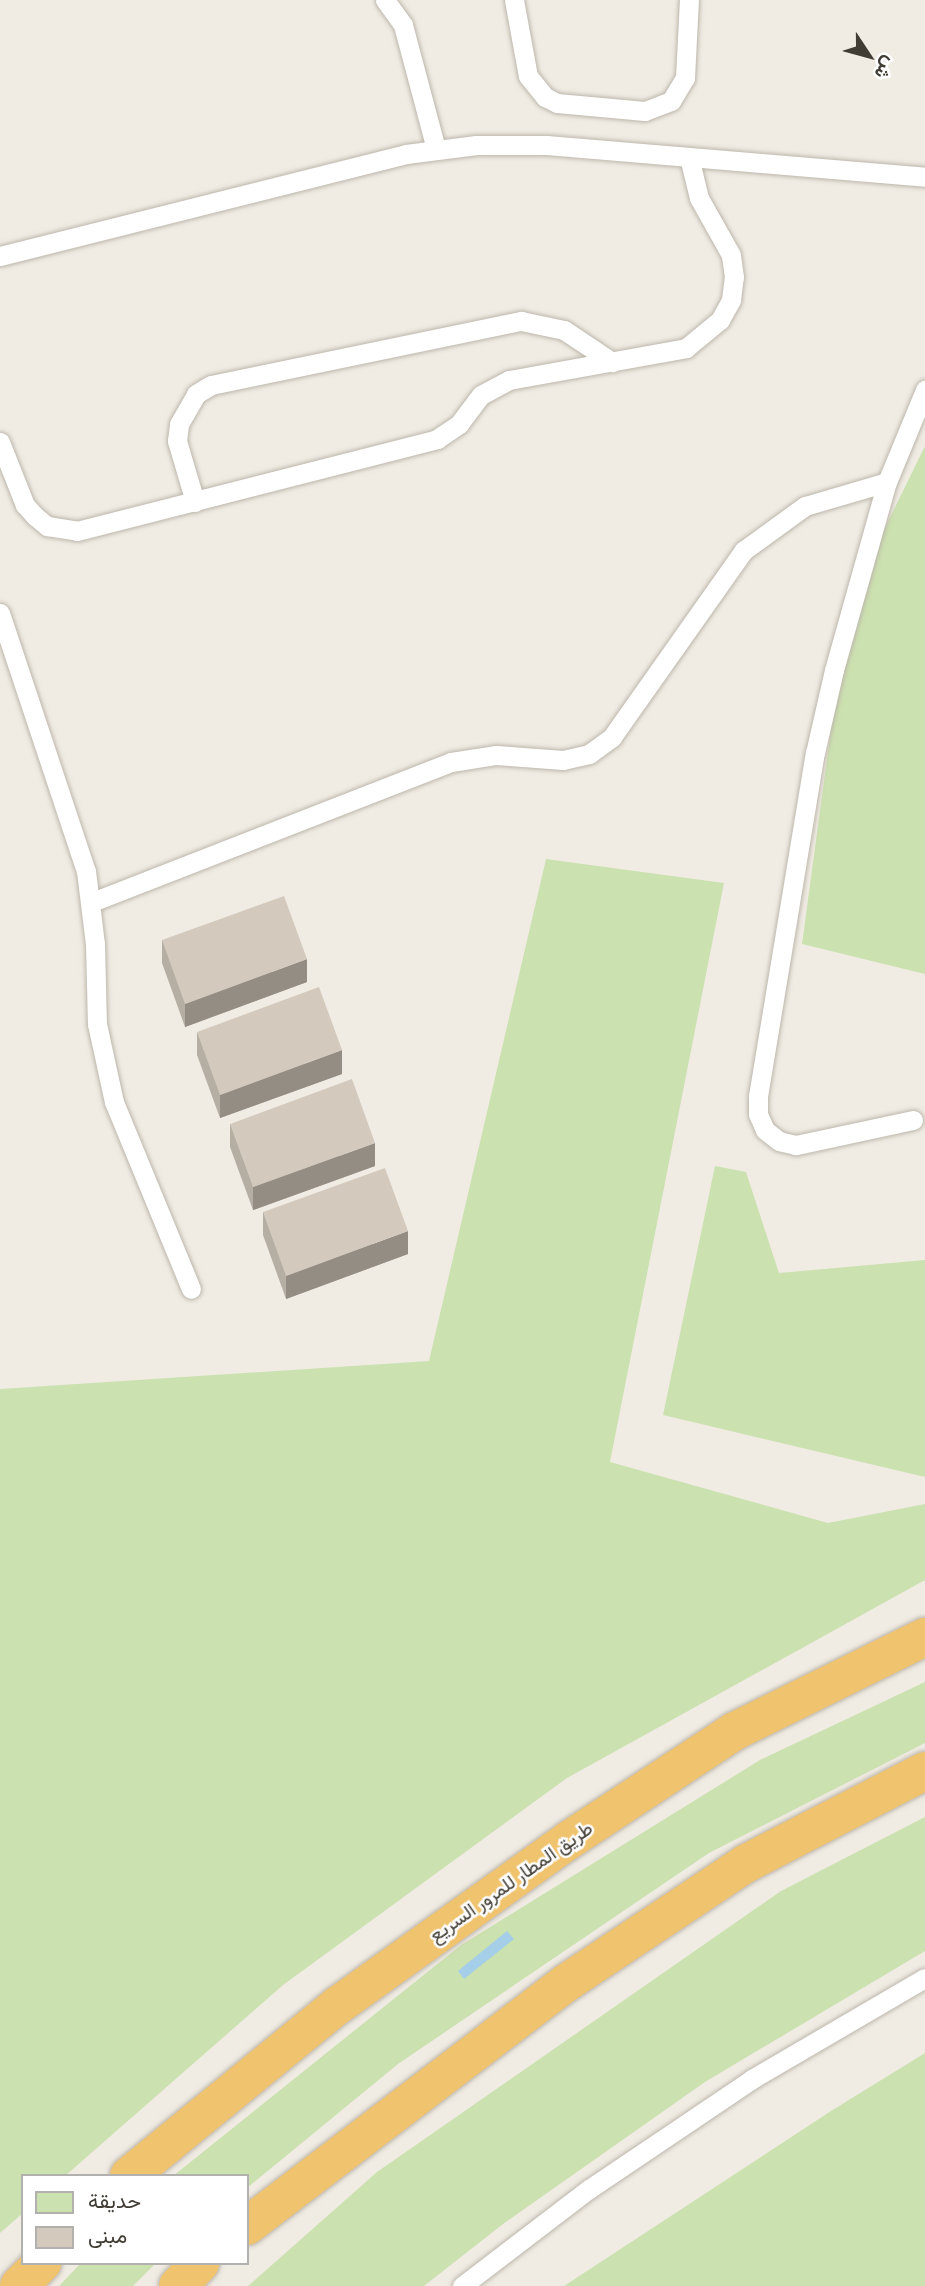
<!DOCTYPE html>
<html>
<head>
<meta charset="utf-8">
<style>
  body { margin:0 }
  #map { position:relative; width:925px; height:2286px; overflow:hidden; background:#f0ece4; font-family:Ubuntu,Vazirmatn,sans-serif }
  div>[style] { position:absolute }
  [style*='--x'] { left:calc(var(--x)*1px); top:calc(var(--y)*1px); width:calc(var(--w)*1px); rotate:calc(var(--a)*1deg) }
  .green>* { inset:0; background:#cce1b0 }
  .water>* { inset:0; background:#a5cee8 }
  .roads { filter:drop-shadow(0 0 2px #bdb6ab) drop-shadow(0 0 2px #bdb6ab) }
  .lane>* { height:19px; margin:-9.5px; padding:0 9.5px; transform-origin:9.5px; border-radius:9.5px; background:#fff }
  .highway>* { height:38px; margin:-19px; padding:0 19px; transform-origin:19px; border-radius:19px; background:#f0c36f }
  .wall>* { inset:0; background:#b5aea3 }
  .shaded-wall>* { inset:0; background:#948d84 }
  .building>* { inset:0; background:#d3cabd }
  span { translate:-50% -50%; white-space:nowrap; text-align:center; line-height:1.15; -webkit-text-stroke:5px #fff; paint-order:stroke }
  .street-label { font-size:19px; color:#413c34 }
  .legend { position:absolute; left:21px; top:2174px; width:228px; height:91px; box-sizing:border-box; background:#fff; border:2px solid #b3b1ae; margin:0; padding:9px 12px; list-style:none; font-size:21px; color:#413c34 }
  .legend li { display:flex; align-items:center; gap:14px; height:35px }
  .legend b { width:35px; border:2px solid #b3b1ae }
  .north { position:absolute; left:834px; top:21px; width:70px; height:70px; -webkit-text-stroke:5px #fff; paint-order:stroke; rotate:126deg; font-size:19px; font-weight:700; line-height:28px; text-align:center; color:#413c34 }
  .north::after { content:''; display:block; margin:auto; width:24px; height:32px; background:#413c34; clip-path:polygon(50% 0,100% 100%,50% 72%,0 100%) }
</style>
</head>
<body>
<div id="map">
  <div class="green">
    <i style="clip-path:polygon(925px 446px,925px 974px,802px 944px,848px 603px)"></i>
    <i style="clip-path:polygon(546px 859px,724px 883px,610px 1462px,828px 1523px,925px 1504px,925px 1580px,567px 1778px,283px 1985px,65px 2176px,23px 2176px,23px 2213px,0 2233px,0 1389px,429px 1361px)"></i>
    <i style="clip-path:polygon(715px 1166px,746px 1172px,779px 1273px,925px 1260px,925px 1477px,663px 1415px)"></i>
    <i style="clip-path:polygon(925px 1682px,925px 1743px,709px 1853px,398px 2064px,247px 2188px,247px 2176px,173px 2176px,461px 1945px,760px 1760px)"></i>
    <i style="clip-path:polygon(925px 1817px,925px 1951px,705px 2082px,503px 2224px,424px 2286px,248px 2286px,377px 2172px,781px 1891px)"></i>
    <i style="clip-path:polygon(925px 2053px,925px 2286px,564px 2286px,831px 2111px)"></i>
    <i style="clip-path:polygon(81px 2263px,156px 2263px,133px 2286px,59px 2286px)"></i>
  </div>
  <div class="water">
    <i style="clip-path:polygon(507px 1931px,514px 1939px,464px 1979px,458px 1971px)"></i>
  </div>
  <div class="roads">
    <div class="lane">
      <i style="--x:385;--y:0;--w:31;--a:54"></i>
      <i style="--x:403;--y:25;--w:128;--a:75.1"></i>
      <i style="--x:514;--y:0;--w:77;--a:79.6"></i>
      <i style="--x:528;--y:76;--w:27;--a:51"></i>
      <i style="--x:545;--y:97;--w:13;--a:27"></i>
      <i style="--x:557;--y:103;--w:88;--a:5.2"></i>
      <i style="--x:645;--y:111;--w:28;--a:-21"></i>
      <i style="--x:671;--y:101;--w:27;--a:-59"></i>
      <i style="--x:685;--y:78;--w:78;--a:-87.1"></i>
      <i style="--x:0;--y:256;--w:419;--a:-14.1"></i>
      <i style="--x:406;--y:154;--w:71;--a:-7.3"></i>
      <i style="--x:476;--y:145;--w:71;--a:0"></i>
      <i style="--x:547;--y:145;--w:379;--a:4.8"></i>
      <i style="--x:0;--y:442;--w:68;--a:68.4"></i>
      <i style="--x:25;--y:505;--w:15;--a:48"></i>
      <i style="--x:35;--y:516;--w:16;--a:40"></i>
      <i style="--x:47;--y:526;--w:30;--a:9"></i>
      <i style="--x:77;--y:531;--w:372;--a:-14.3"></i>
      <i style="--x:437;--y:439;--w:27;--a:-34"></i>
      <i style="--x:459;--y:424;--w:36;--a:-53"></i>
      <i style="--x:481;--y:395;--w:32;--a:-28"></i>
      <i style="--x:509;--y:380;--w:180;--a:-10.2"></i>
      <i style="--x:686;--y:348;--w:44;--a:-39.5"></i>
      <i style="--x:720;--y:320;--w:23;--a:-61"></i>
      <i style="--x:731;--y:300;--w:23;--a:-83"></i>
      <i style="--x:734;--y:277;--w:22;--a:-98"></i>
      <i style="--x:731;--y:255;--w:65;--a:-119.3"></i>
      <i style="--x:699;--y:198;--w:42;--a:-103.7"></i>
      <i style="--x:195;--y:502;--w:64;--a:-106.4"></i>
      <i style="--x:177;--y:441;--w:17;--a:-83"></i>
      <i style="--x:179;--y:424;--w:34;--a:-60"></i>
      <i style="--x:196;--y:394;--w:17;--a:-31"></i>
      <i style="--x:211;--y:385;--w:317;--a:-11.7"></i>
      <i style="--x:521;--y:321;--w:44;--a:11.8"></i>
      <i style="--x:564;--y:330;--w:58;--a:33.7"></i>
      <i style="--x:0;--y:613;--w:272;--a:71.6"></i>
      <i style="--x:86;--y:871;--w:74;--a:83"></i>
      <i style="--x:95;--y:944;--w:80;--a:88.6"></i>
      <i style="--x:97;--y:1024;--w:80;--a:77.7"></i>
      <i style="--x:114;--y:1102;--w:202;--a:67.6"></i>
      <i style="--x:92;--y:902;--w:385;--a:-21.3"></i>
      <i style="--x:451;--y:762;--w:46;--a:-8.8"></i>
      <i style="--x:496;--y:755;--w:67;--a:4.3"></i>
      <i style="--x:563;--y:760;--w:27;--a:-13"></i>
      <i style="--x:589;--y:754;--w:29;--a:-36"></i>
      <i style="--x:612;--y:737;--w:228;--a:-54.8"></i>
      <i style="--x:743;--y:551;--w:77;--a:-36"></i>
      <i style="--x:805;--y:506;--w:85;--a:-16.3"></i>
      <i style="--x:913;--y:1120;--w:120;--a:167.9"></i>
      <i style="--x:796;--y:1145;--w:17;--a:-167"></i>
      <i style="--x:779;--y:1141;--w:18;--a:-142"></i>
      <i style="--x:765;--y:1130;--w:17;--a:-114"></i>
      <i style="--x:758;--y:1114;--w:18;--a:-90"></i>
      <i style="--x:758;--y:1096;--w:348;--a:-80.6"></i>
      <i style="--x:815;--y:753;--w:85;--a:-77.1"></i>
      <i style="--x:834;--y:670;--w:195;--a:-74.3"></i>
      <i style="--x:887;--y:482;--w:100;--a:-67.6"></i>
      <i style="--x:462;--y:2286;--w:160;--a:-37.4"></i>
      <i style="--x:589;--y:2189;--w:197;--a:-34"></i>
      <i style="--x:752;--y:2079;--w:200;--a:-30.3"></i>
    </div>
    <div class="highway">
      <i style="--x:129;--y:2176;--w:269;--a:-39.3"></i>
      <i style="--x:337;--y:2006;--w:285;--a:-35.6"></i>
      <i style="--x:569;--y:1840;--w:199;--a:-33.3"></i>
      <i style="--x:735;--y:1731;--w:212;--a:-26.3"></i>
      <i style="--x:247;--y:2226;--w:401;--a:-37.3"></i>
      <i style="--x:566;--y:1983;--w:215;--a:-33.6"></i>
      <i style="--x:745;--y:1864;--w:203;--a:-27.3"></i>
      <i style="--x:19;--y:2286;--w:33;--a:-45"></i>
      <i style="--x:178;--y:2286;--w:32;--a:-46"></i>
    </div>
  </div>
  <div class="wall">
    <i style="clip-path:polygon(162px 940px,307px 982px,185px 1027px,162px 963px)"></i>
    <i style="clip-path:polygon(197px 1032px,342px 1074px,220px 1118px,197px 1055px)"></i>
    <i style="clip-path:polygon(230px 1124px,375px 1166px,253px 1210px,230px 1147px)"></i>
    <i style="clip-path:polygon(263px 1212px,408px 1254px,286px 1299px,263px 1235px)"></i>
  </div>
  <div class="shaded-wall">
    <i style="clip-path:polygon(307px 959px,307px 982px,185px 1027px,185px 1004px)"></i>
    <i style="clip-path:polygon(342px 1050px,342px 1074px,220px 1118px,220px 1095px)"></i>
    <i style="clip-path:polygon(375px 1143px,375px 1166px,253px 1210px,253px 1187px)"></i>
    <i style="clip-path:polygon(408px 1231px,408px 1254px,286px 1299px,286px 1276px)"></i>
  </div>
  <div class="building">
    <i style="clip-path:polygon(284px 896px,307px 959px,185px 1004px,162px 940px)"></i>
    <i style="clip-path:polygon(319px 987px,342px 1050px,220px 1095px,197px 1032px)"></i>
    <i style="clip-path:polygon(352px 1079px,375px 1143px,253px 1187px,230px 1124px)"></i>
    <i style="clip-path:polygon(385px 1168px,408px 1231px,286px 1276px,263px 1212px)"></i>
  </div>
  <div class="street-label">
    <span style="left:511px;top:1882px;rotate:-35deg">طريق المطار للمرور السريع</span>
  </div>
  <ul class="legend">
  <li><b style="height:19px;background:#cce1b0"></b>حديقة</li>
  <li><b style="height:19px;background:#d3cabd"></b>مبنى</li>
  </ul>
  <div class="north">ش</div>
</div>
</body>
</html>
